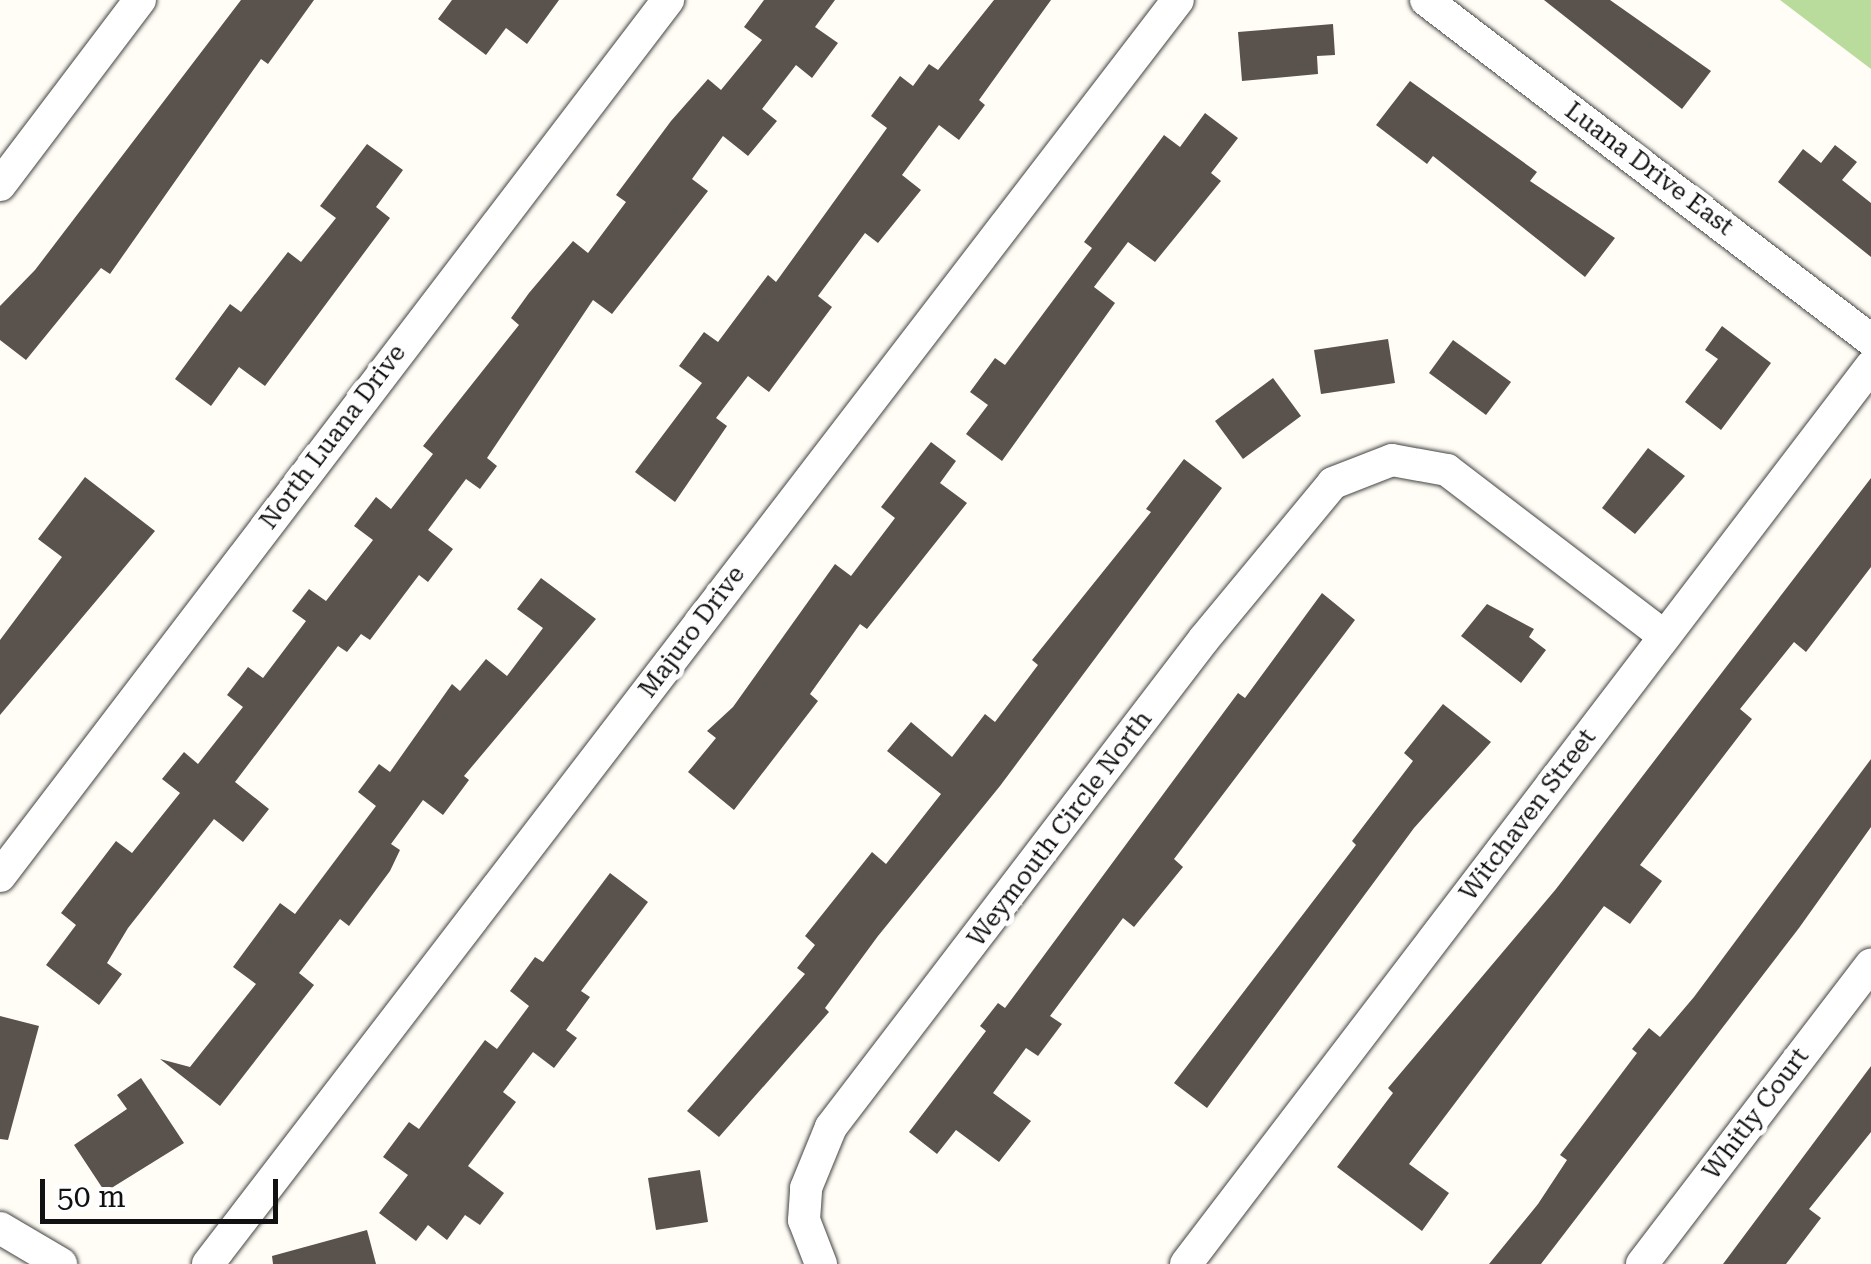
<!DOCTYPE html>
<html>
<head>
<meta charset="utf-8">
<style>
  body { margin:0 }
  #map { position:relative; width:1871px; height:1264px; overflow:hidden; background:#fffdf5; font-family:"Roboto Serif",serif }
  div>[style] { position:absolute }
  [style*='--x'] { left:calc(var(--x)*1px); top:calc(var(--y)*1px); width:calc(var(--w)*1px); rotate:calc(var(--a)*1deg) }
  .forest>* { inset:0; background:#b9dc9c }
  .building>* { inset:0; background:#5a524d }
  .roads { filter:drop-shadow(0 0 2px #444) drop-shadow(0 0 2px #444) }
  .street>* { height:32px; margin:-16px; padding:0 16px; transform-origin:16px; border-radius:16px; background:#fff }
  span { translate:-50% -50%; white-space:nowrap; text-align:center; line-height:1.15; -webkit-text-stroke:10px #fff; paint-order:stroke }
  .street-label { font-size:25px; color:#111 }
  .scale { position:absolute; left:40px; top:1179px; width:238px; height:45px; box-sizing:border-box; border:5px solid #111; border-top:0; padding-left:12px; font-size:30px; line-height:35px; white-space:nowrap; color:#111; -webkit-text-stroke:8px #fff; paint-order:stroke }
</style>
</head>
<body>
<div id="map">
  <div class="forest">
    <i style="clip-path:polygon(1780px 0,1871px 0,1871px 69px)"></i>
  </div>
  <div class="building">
    <i style="clip-path:polygon(241px 0,314px 0,268px 64px,261px 59px,110px 274px,101px 268px,26px 360px,0 340px,0 306px,35px 270px)"></i>
    <i style="clip-path:polygon(452px 0,559px 0,527px 44px,506px 28px,486px 55px,438px 19px)"></i>
    <i style="clip-path:polygon(764px 0,835px 0,815px 27px,838px 43px,812px 78px,796px 65px,762px 109px,777px 121px,748px 156px,723px 136px,692px 179px,708px 191px,612px 314px,593px 300px,487px 458px,497px 466px,480px 489px,466px 479px,428px 530px,453px 549px,428px 582px,419px 575px,370px 640px,361px 634px,347px 652px,338px 646px,235px 782px,269px 809px,243px 842px,214px 819px,128px 928px,107px 963px,122px 974px,99px 1005px,46px 965px,76px 925px,61px 913px,116px 841px,132px 853px,180px 793px,162px 779px,184px 752px,198px 764px,243px 707px,227px 695px,248px 667px,263px 678px,306px 621px,292px 611px,309px 589px,326px 601px,373px 540px,354px 526px,376px 497px,391px 509px,433px 454px,423px 446px,519px 325px,511px 318px,529px 293px,573px 241px,588px 253px,626px 202px,616px 195px,671px 121px,708px 79px,721px 90px,762px 40px,744px 27px)"></i>
    <i style="clip-path:polygon(994px 0,1051px 0,979px 100px,985px 105px,959px 140px,939px 125px,902px 175px,921px 190px,878px 243px,865px 233px,818px 296px,832px 307px,769px 392px,748px 376px,716px 418px,727px 426px,675px 502px,635px 472px,702px 383px,679px 366px,704px 332px,718px 342px,768px 275px,776px 282px,887px 128px,871px 116px,900px 76px,913px 86px,929px 64px,938px 70px)"></i>
    <i style="clip-path:polygon(1544px 0,1610px 0,1711px 71px,1682px 109px)"></i>
    <i style="clip-path:polygon(1333px 24px,1335px 55px,1317px 56px,1318px 74px,1242px 81px,1238px 32px)"></i>
    <i style="clip-path:polygon(1410px 81px,1537px 172px,1530px 181px,1615px 238px,1585px 277px,1433px 156px,1427px 164px,1376px 125px)"></i>
    <i style="clip-path:polygon(1205px 113px,1238px 138px,1211px 173px,1221px 181px,1155px 262px,1128px 242px,1094px 287px,1115px 303px,1002px 461px,966px 434px,988px 405px,970px 392px,995px 358px,1005px 365px,1092px 248px,1084px 242px,1164px 135px,1180px 147px)"></i>
    <i style="clip-path:polygon(367px 144px,403px 170px,376px 207px,390px 218px,265px 386px,239px 367px,211px 406px,175px 379px,230px 304px,241px 312px,288px 252px,301px 262px,336px 218px,320px 206px)"></i>
    <i style="clip-path:polygon(1835px 145px,1857px 162px,1842px 180px,1871px 203px,1871px 257px,1778px 182px,1803px 149px,1821px 163px)"></i>
    <i style="clip-path:polygon(1722px 326px,1771px 363px,1721px 430px,1685px 402px,1718px 359px,1705px 350px)"></i>
    <i style="clip-path:polygon(1388px 339px,1395px 383px,1321px 394px,1314px 350px)"></i>
    <i style="clip-path:polygon(1453px 340px,1511px 382px,1486px 415px,1429px 373px)"></i>
    <i style="clip-path:polygon(1273px 378px,1301px 416px,1243px 459px,1215px 421px)"></i>
    <i style="clip-path:polygon(931px 442px,956px 461px,940px 483px,967px 503px,867px 629px,860px 624px,810px 694px,818px 701px,734px 810px,688px 772px,716px 738px,707px 731px,733px 707px,835px 564px,851px 576px,895px 518px,881px 507px)"></i>
    <i style="clip-path:polygon(1648px 448px,1685px 476px,1635px 534px,1602px 508px)"></i>
    <i style="clip-path:polygon(1184px 459px,1222px 488px,1000px 786px,878px 936px,825px 1008px,829px 1012px,719px 1137px,687px 1111px,805px 974px,797px 968px,815px 945px,805px 936px,872px 852px,886px 864px,941px 794px,887px 751px,911px 722px,952px 757px,985px 714px,995px 722px,1038px 665px,1032px 660px,1151px 512px,1146px 509px)"></i>
    <i style="clip-path:polygon(85px 477px,155px 531px,0 715px,0 640px,62px 557px,38px 539px)"></i>
    <i style="clip-path:polygon(1871px 478px,1871px 567px,1806px 652px,1794px 642px,1740px 709px,1752px 719px,1640px 865px,1662px 881px,1630px 924px,1604px 906px,1409px 1164px,1449px 1193px,1422px 1231px,1337px 1167px,1393px 1093px,1388px 1088px,1556px 889px)"></i>
    <i style="clip-path:polygon(541px 578px,596px 619px,464px 776px,469px 780px,443px 815px,423px 800px,391px 844px,400px 850px,390px 871px,349px 926px,340px 919px,299px 973px,314px 985px,220px 1106px,160px 1059px,190px 1067px,256px 984px,233px 967px,280px 903px,295px 914px,376px 806px,358px 792px,379px 764px,390px 772px,452px 684px,460px 691px,486px 659px,507px 676px,543px 628px,517px 609px)"></i>
    <i style="clip-path:polygon(1322px 593px,1355px 620px,1174px 859px,1183px 867px,1134px 927px,1123px 918px,1050px 1016px,1062px 1024px,1038px 1056px,1026px 1048px,993px 1093px,1031px 1121px,999px 1162px,956px 1130px,937px 1154px,909px 1132px,986px 1031px,980px 1026px,998px 1003px,1005px 1008px,1238px 693px,1245px 698px)"></i>
    <i style="clip-path:polygon(1487px 604px,1534px 629px,1529px 637px,1546px 650px,1521px 683px,1461px 636px)"></i>
    <i style="clip-path:polygon(1443px 704px,1491px 742px,1414px 828px,1207px 1108px,1174px 1083px,1356px 845px,1352px 841px,1413px 761px,1404px 753px)"></i>
    <i style="clip-path:polygon(1871px 759px,1871px 827px,1799px 928px,1541px 1264px,1489px 1264px,1538px 1204px,1567px 1160px,1560px 1155px,1637px 1053px,1632px 1049px,1649px 1028px,1660px 1037px,1694px 997px)"></i>
    <i style="clip-path:polygon(610px 873px,648px 902px,581px 991px,590px 997px,566px 1030px,577px 1038px,554px 1068px,533px 1052px,503px 1092px,516px 1102px,468px 1166px,504px 1193px,480px 1225px,465px 1215px,447px 1240px,428px 1225px,416px 1241px,379px 1213px,408px 1175px,383px 1157px,409px 1122px,419px 1129px,485px 1040px,497px 1049px,529px 1006px,510px 991px,535px 957px,543px 962px)"></i>
    <i style="clip-path:polygon(0 1016px,39px 1026px,8px 1140px,0 1139px)"></i>
    <i style="clip-path:polygon(1871px 1066px,1871px 1132px,1809px 1209px,1821px 1218px,1786px 1264px,1723px 1264px)"></i>
    <i style="clip-path:polygon(141px 1078px,184px 1143px,105px 1192px,74px 1145px,127px 1109px,117px 1095px)"></i>
    <i style="clip-path:polygon(700px 1170px,708px 1222px,656px 1230px,648px 1178px)"></i>
    <i style="clip-path:polygon(367px 1230px,376px 1264px,273px 1264px,272px 1256px)"></i>
  </div>
  <div class="roads">
    <div class="street">
      <i style="--x:1426;--y:0;--w:560;--a:37.38"></i>
      <i style="--x:0;--y:185;--w:232;--a:-52.9"></i>
      <i style="--x:0;--y:876;--w:1102;--a:-52.67"></i>
      <i style="--x:0;--y:1228;--w:71;--a:30.5"></i>
      <i style="--x:208;--y:1264;--w:1593;--a:-52.5"></i>
      <i style="--x:821;--y:1264;--w:47;--a:-111.1"></i>
      <i style="--x:804;--y:1220;--w:32;--a:-86"></i>
      <i style="--x:806;--y:1188;--w:66;--a:-67.7"></i>
      <i style="--x:831;--y:1127;--w:614;--a:-52.61"></i>
      <i style="--x:1204;--y:639;--w:202;--a:-50.4"></i>
      <i style="--x:1333;--y:483;--w:63;--a:-21.3"></i>
      <i style="--x:1392;--y:460;--w:56;--a:10.3"></i>
      <i style="--x:1447;--y:470;--w:272;--a:37.4"></i>
      <i style="--x:1186;--y:1264;--w:1129;--a:-52.66"></i>
      <i style="--x:1642;--y:1264;--w:377;--a:-52.6"></i>
    </div>
  </div>
  <div class="street-label">
    <span style="left:1649px;top:169px;rotate:37deg">Luana Drive East</span>
    <span style="left:333px;top:437px;rotate:-53deg">North Luana Drive</span>
    <span style="left:692px;top:632px;rotate:-53deg">Majuro Drive</span>
    <span style="left:1528px;top:815px;rotate:-53deg">Witchaven Street</span>
    <span style="left:1060px;top:829px;rotate:-53deg">Weymouth Circle North</span>
    <span style="left:1756px;top:1114px;rotate:-53deg">Whitly Court</span>
  </div>
  <div class="scale">50 m</div>
</div>
</body>
</html>
